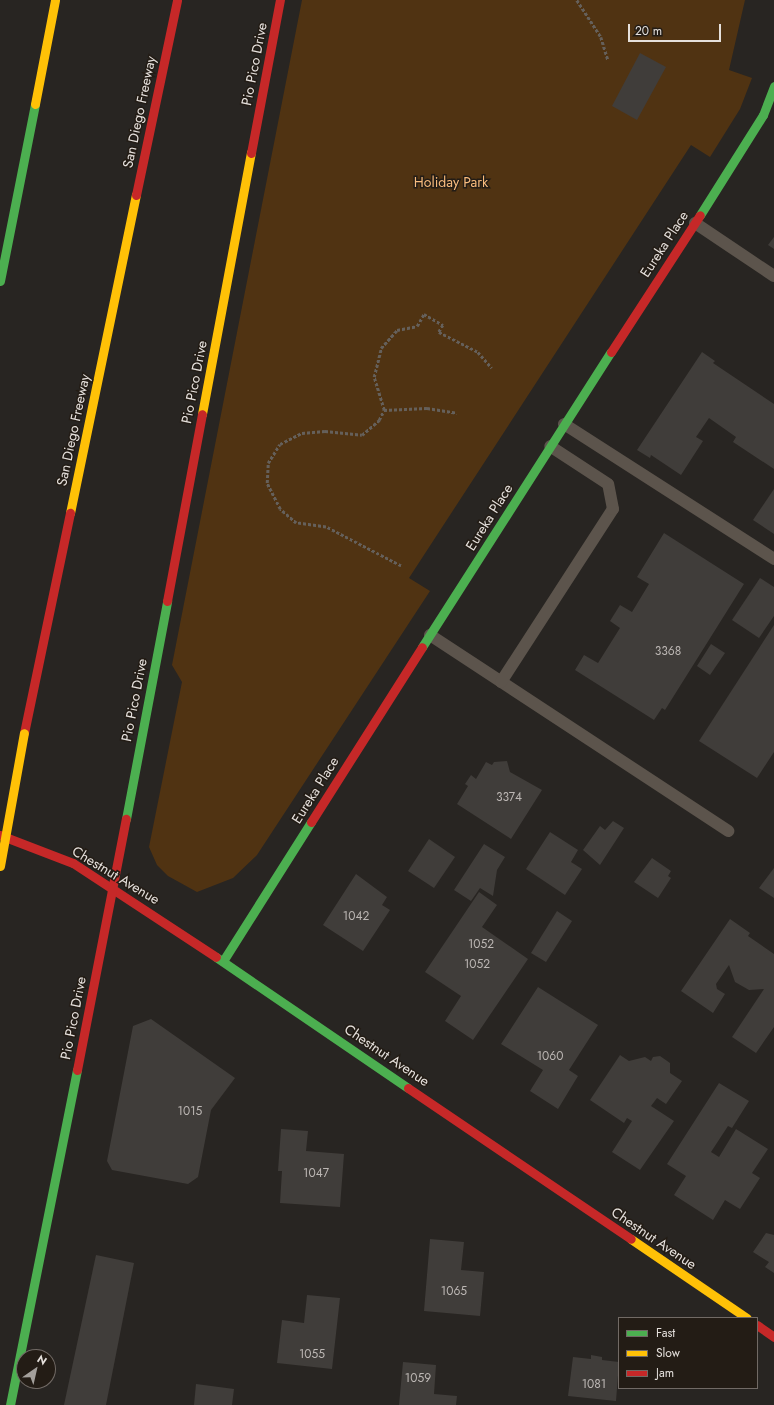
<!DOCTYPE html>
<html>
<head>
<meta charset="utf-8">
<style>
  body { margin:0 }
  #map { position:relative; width:774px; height:1405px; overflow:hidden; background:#282522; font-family:Jost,sans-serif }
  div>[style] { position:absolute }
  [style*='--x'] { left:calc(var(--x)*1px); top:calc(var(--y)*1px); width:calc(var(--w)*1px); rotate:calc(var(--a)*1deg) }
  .green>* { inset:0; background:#503312 }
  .building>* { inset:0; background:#403d3a }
  .path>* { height:2.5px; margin-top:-1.25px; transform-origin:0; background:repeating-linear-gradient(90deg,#65605b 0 3px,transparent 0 5px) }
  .lane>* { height:12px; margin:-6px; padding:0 6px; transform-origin:6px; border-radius:6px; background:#5c544c }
  .fast>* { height:9px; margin:-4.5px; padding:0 4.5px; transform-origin:4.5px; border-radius:4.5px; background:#4caf50 }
  .slow>* { height:9px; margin:-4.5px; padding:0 4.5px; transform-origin:4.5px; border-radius:4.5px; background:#ffc107 }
  .jam>* { height:9px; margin:-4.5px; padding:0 4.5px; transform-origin:4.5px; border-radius:4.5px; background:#c62828 }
  .slow-bridge>* { height:9px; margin:-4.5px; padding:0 4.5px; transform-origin:4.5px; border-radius:4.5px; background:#ffc107 }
  span { translate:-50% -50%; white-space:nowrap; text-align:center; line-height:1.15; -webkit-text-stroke:3px #231c15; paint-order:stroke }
  .number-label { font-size:12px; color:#bcb7b4 }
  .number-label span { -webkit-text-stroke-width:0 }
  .street-label { font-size:14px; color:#e5e0dc }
  .park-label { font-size:14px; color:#f9bc7e }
  .legend { position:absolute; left:618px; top:1317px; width:140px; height:72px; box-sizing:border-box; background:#231c15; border:1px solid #716a65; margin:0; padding:5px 7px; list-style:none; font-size:12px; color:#e5e0dc }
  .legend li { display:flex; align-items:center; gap:8px; height:20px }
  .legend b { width:20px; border:1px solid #716a65 }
  .north { position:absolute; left:16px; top:1349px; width:40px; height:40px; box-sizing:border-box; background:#231c15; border:1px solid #716a65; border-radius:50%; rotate:34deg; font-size:11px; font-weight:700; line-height:16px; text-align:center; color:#e5e0dc }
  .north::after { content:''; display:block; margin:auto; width:14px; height:18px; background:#a39f9b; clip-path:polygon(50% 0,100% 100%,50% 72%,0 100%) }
  .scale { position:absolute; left:628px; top:24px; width:93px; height:18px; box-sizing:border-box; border:2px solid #e5e0dc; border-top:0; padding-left:5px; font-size:12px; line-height:14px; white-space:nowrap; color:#e5e0dc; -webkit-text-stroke:3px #231c15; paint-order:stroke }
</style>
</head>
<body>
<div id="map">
  <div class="green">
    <i style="clip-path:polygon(302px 0,745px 0,729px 70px,752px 78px,740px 109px,710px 157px,691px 145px,409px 578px,430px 591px,257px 855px,233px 878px,197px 892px,168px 876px,157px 865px,149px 847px,182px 682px,172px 665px)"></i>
  </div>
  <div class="building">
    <i style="clip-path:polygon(640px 53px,666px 67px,637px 120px,612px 106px)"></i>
    <i style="clip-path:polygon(774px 237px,774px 249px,768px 245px)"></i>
    <i style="clip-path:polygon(702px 352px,715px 361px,713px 363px,774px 404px,774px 469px,733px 442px,736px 437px,709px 418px,696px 437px,703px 441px,681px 475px,651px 455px,650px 458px,637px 450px)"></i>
    <i style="clip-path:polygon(774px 489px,774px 534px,753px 520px)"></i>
    <i style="clip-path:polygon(664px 533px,744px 584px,665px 710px,662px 708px,654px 720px,575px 670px,584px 655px,598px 663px,620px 628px,610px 621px,620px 605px,632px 612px,649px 584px,637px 577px)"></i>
    <i style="clip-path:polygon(760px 578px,774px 587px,774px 616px,759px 638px,732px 620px)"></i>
    <i style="clip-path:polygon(774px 625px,774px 752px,757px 778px,699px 741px)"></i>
    <i style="clip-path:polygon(711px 644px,725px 653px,710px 675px,697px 666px)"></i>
    <i style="clip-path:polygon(507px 761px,510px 772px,542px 790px,511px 839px,457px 804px,468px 786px,465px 784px,471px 775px,476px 779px,486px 762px,492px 765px,494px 762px)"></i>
    <i style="clip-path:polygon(613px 821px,624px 828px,600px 865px,583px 850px,600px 826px,605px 830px)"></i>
    <i style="clip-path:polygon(550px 832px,578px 850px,571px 862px,582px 869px,565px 895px,526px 869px)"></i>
    <i style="clip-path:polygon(429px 839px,455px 857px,434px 888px,408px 871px)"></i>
    <i style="clip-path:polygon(484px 844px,505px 857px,497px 870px,493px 896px,480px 888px,471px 901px,454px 890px)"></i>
    <i style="clip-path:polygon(652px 858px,671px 871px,668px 876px,671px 878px,658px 898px,634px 882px)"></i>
    <i style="clip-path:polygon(774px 868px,774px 898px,759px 888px)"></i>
    <i style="clip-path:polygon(356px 874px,387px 897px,382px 905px,390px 910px,363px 951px,323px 925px)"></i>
    <i style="clip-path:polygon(479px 892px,497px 905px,482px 927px,528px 959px,473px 1040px,445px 1021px,461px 996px,425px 972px)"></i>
    <i style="clip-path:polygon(557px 911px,572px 921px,546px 962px,531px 953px)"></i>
    <i style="clip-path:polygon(730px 919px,750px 933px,748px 936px,774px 954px,774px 1027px,756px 1053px,732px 1037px,764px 989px,749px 990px,735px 982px,729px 965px,716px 984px,717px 989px,725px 994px,713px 1013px,681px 991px)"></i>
    <i style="clip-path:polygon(538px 987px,598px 1025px,569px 1070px,578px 1076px,558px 1109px,530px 1091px,543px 1070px,501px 1044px)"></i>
    <i style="clip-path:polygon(151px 1019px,235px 1078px,211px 1110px,198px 1177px,188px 1184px,112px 1170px,107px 1161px,133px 1026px)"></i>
    <i style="clip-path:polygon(620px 1055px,629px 1061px,645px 1057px,651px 1061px,653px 1057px,660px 1056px,670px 1063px,670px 1073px,682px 1081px,666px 1104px,657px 1098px,651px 1106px,674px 1121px,640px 1170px,612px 1152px,632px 1121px,627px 1118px,624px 1123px,590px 1100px)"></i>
    <i style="clip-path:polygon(719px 1083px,749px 1101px,732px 1128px,728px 1126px,711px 1152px,719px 1157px,736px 1129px,768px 1149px,752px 1173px,760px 1178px,740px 1209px,725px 1200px,713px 1220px,674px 1195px,686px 1176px,667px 1164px)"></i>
    <i style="clip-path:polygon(281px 1129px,308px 1131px,306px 1151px,344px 1154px,340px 1207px,280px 1203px,282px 1171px,278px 1171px)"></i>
    <i style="clip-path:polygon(766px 1233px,774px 1235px,774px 1273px,765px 1267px,769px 1262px,753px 1252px)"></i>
    <i style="clip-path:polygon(430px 1239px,464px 1242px,461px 1270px,484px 1272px,480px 1316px,424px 1311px)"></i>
    <i style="clip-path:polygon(96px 1255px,134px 1263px,106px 1405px,64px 1405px)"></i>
    <i style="clip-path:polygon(307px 1295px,340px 1298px,332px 1369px,277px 1363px,282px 1320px,304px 1323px)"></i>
    <i style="clip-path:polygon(591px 1355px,602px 1357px,602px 1360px,619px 1362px,616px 1401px,568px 1396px,573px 1357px,591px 1359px)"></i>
    <i style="clip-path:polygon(403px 1362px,436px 1365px,434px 1394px,457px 1396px,456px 1405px,399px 1405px)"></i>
    <i style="clip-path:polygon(196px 1384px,234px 1389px,232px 1405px,194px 1405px)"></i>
  </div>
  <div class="path">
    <i style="--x:577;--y:0;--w:44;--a:57"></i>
    <i style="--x:601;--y:37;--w:24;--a:73"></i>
    <i style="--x:384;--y:410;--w:43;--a:-2.7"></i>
    <i style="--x:427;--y:408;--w:30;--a:9"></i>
    <i style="--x:401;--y:566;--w:85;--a:-152.5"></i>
    <i style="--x:326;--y:527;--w:30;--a:-172"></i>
    <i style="--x:296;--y:523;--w:21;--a:-139"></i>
    <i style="--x:280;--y:509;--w:29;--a:-117"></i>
    <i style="--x:267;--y:483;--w:20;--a:-87"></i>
    <i style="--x:268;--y:463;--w:22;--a:-58"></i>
    <i style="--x:280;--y:444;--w:25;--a:-27"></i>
    <i style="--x:302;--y:433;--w:23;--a:-5"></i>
    <i style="--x:325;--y:431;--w:37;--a:6"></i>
    <i style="--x:362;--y:435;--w:23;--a:-41"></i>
    <i style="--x:379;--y:420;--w:11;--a:-63"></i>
    <i style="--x:384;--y:410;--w:34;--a:-107"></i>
    <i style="--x:374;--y:377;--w:30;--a:-76"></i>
    <i style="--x:381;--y:348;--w:24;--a:-48"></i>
    <i style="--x:397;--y:330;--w:20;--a:-11"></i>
    <i style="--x:417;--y:326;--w:14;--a:-60"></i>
    <i style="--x:424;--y:314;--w:22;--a:30"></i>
    <i style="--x:443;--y:325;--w:8;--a:120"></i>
    <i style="--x:439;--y:332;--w:44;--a:27.1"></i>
    <i style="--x:478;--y:352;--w:21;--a:49"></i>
  </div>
  <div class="lane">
    <i style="--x:695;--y:223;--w:95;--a:33.9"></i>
    <i style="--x:564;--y:424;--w:250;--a:32.7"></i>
    <i style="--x:430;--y:635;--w:357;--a:33.3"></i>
    <i style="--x:501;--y:682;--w:206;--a:-57.1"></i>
    <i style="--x:613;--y:509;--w:25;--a:-101"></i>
    <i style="--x:608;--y:484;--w:69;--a:-146.8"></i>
  </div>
  <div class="fast">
    <i style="--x:700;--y:215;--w:118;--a:-57.8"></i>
    <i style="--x:763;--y:115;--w:31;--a:-69"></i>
    <i style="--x:0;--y:281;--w:180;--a:-78.8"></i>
    <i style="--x:422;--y:647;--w:350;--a:-57.4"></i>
    <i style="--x:126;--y:819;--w:222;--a:-79.3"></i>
    <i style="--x:216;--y:957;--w:232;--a:34.3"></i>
    <i style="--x:223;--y:961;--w:165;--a:-57.7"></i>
    <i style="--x:10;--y:1405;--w:342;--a:-78.7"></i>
  </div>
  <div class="slow">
    <i style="--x:35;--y:104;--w:106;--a:-79.1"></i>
    <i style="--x:202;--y:414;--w:266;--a:-79.4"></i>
    <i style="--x:70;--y:513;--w:325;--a:-78.3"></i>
    <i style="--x:631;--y:1239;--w:140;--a:34.3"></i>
  </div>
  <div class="jam">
    <i style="--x:251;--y:153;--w:156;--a:-79.3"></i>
    <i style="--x:136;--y:195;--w:199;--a:-78.1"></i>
    <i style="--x:611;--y:352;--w:163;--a:-57"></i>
    <i style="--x:167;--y:601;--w:190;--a:-79.4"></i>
    <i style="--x:24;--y:733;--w:225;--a:-78.2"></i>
    <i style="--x:311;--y:822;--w:207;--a:-57.6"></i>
    <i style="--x:0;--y:835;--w:78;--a:21"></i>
    <i style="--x:73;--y:863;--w:171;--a:33.3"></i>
    <i style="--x:77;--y:1070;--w:256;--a:-79"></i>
    <i style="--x:408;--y:1088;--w:269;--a:34.1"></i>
    <i style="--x:757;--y:1325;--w:21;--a:35"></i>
  </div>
  <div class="slow-bridge">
    <i style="--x:0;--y:866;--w:135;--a:-79.8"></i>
  </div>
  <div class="number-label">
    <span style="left:668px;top:652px">3368</span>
    <span style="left:509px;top:798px">3374</span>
    <span style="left:356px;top:917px">1042</span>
    <span style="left:481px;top:945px">1052</span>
    <span style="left:477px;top:965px">1052</span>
    <span style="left:550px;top:1057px">1060</span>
    <span style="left:190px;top:1112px">1015</span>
    <span style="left:316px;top:1174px">1047</span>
    <span style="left:454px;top:1292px">1065</span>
    <span style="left:312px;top:1355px">1055</span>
    <span style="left:418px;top:1379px">1059</span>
    <span style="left:594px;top:1385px">1081</span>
  </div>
  <div class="street-label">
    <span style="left:254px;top:64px;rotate:-79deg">Pio Pico Drive</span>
    <span style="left:139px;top:112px;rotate:-78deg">San Diego Freeway</span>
    <span style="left:664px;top:244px;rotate:-57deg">Eureka Place</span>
    <span style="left:194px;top:382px;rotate:-79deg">Pio Pico Drive</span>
    <span style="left:73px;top:430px;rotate:-78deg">San Diego Freeway</span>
    <span style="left:489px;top:517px;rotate:-58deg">Eureka Place</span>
    <span style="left:134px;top:700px;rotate:-79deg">Pio Pico Drive</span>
    <span style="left:315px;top:790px;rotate:-58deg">Eureka Place</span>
    <span style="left:116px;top:875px;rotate:31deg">Chestnut Avenue</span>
    <span style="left:73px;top:1018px;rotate:-79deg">Pio Pico Drive</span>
    <span style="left:387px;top:1055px;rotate:34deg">Chestnut Avenue</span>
    <span style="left:654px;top:1238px;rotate:34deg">Chestnut Avenue</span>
  </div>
  <div class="park-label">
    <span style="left:451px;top:182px">Holiday Park</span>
  </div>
  <ul class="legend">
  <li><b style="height:5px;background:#4caf50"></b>Fast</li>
  <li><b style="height:5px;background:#ffc107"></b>Slow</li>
  <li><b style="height:5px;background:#c62828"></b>Jam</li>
  </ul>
  <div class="north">N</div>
  <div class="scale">20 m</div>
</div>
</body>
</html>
